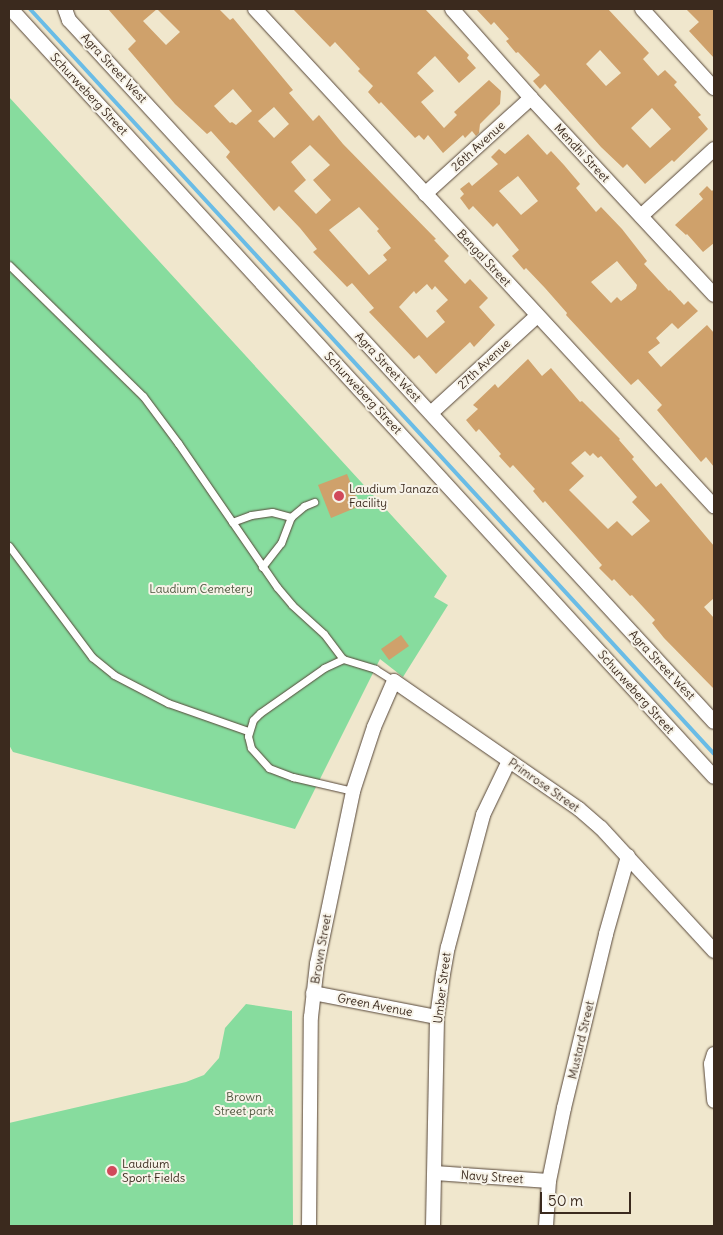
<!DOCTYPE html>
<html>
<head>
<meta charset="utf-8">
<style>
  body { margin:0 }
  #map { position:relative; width:723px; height:1235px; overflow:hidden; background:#f0e7cd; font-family:Delius,sans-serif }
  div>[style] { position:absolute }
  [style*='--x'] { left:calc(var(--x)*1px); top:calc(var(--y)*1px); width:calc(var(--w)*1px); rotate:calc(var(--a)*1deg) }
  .green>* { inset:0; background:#87dc9e }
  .stream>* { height:4px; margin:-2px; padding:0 2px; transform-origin:2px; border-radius:2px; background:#6abce6 }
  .building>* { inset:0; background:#cfa16b }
  .roads { filter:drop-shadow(0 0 1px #564638) drop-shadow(0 0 1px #564638) }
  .service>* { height:7px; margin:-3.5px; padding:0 3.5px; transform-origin:3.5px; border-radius:3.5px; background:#fff }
  .minor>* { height:14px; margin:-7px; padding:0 7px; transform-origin:7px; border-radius:7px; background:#fff }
  .dots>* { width:14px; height:14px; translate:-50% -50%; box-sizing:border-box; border:2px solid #f7f3e8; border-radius:50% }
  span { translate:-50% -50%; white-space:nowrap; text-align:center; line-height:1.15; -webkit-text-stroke:4px #f7f3e8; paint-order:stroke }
  .street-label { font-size:12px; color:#3b2a1e }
  .poi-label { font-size:12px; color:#3b2a1e }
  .left { translate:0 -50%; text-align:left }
  .park-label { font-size:12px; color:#4e563e }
  .frame { position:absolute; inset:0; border:10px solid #3b2a1e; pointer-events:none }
  .scale { position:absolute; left:540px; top:1192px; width:91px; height:22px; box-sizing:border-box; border:2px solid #3b2a1e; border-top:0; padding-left:6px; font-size:15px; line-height:18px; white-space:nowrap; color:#3b2a1e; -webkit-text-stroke:4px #f7f3e8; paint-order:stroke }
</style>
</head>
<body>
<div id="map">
  <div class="green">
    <i style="clip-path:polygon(9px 97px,447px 576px,434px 597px,448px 605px,403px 677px,380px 659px,295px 829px,13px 752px,9px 745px)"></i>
    <i style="clip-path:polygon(246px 1004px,292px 1011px,293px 1226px,9px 1226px,9px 1123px,186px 1082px,204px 1075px,219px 1058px,225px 1028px)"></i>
  </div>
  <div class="stream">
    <i style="--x:30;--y:9;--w:1011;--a:47.44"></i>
  </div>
  <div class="building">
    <i style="clip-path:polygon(evenodd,108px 9px,157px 9px,143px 21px,166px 45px,180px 32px,157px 9px,219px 9px,230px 20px,233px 18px,293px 90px,289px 93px,313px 121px,319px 115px,343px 144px,436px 239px,434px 240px,449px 256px,444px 261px,465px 284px,470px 279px,488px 298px,479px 307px,495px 325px,474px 347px,470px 342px,436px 374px,419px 355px,414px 359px,369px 312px,374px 308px,352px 283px,347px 287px,313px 252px,317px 249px,300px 228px,279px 206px,274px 211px,226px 157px,230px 152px,211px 131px,207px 134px,175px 104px,128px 49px,136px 41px,108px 9px,233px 89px,252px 111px,236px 125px,232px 122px,230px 123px,214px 106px,233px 89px,108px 9px,274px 107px,289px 124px,274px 138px,258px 121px,274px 107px,108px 9px,310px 145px,330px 165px,313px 180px,331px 200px,316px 214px,294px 191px,306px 180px,291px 162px,310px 145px,108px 9px,359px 207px,379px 229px,377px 231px,391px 248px,383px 255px,387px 260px,369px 275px,329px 230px,359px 207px,108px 9px,427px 284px,432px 290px,435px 286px,448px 300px,436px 311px,445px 322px,427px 338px,399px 307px,414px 291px,416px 294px,427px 284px)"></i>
    <i style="clip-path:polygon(293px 9px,425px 9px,469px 55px,467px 58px,476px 68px,459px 83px,435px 56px,417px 73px,434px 91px,421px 102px,444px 128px,457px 115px,454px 112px,489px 80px,501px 91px,500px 104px,480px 124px,479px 133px,476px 136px,472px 131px,465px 138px,463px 135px,443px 153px,428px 135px,424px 140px,419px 135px,415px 138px,381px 102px,379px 104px,368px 92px,373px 86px,358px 71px,360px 69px,335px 42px,330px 47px)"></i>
    <i style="clip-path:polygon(evenodd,476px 9px,608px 9px,649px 53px,643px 59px,658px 76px,665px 70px,677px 82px,674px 85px,701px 115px,698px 117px,708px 129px,674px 162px,672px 160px,645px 184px,627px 164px,623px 168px,601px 147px,545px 84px,540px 89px,533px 81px,540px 75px,518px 52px,516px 53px,506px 41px,509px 39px,494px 22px,491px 25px,476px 9px,600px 50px,621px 73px,606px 86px,586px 64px,600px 50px,476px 9px,652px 108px,671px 129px,650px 148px,631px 128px,652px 108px)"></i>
    <i style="clip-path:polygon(686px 9px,714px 9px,714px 58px,689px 31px,699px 22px)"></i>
    <i style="clip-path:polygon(evenodd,528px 134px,547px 155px,551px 151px,564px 165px,580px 184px,576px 188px,596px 212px,601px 207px,622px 229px,647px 261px,644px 264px,669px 291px,670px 290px,684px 305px,688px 301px,698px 311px,678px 329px,672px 323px,656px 338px,660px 343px,648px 352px,661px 367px,707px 325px,714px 333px,714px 467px,706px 457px,701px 462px,657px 410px,662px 405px,638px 379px,631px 385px,566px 315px,567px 313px,545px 288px,526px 268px,524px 270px,512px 256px,519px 250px,497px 223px,493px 227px,473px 206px,469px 210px,460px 198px,464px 194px,460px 189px,469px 182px,472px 186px,498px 164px,491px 157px,499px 149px,505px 154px,528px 134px,518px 176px,538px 201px,521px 215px,499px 191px,518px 176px,528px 134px,617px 261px,637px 285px,636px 289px,621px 301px,617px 297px,611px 303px,591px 282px,617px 261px)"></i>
    <i style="clip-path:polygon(707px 186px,712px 191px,714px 189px,714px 243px,703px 252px,687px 234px,686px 235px,675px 225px,703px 199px,699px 194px)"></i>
    <i style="clip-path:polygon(evenodd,528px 359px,542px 376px,551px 368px,580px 402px,582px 401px,620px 439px,619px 440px,634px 457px,632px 459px,656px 487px,661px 483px,714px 546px,714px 598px,704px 607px,714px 618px,714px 689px,664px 638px,652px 623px,655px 620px,632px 595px,630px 596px,614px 579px,612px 581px,599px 568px,602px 565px,545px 501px,543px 503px,533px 491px,535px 489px,513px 465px,510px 468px,499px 456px,501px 454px,479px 429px,476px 432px,466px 420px,478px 409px,473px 405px,495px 384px,498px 388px,528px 359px,585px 451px,590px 456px,593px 453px,598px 458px,601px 456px,637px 497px,632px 502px,650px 521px,632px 536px,617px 521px,608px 529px,569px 490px,584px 476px,571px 463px,585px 451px)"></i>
    <i style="clip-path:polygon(347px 474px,360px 506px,331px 518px,318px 485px)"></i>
    <i style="clip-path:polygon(401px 635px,409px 646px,389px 660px,381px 649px)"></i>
  </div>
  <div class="roads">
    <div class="service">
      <i style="--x:9;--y:265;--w:187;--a:44.4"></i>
      <i style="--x:143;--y:396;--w:59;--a:53.3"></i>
      <i style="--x:178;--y:443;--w:175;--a:55.5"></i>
      <i style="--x:277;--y:587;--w:23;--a:50"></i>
      <i style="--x:292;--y:605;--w:43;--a:42.2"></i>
      <i style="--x:324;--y:634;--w:31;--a:53"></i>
      <i style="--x:232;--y:522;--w:20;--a:-20"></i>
      <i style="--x:251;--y:515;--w:21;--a:-8"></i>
      <i style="--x:272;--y:512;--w:20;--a:15"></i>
      <i style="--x:9;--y:546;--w:139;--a:53.2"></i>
      <i style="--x:92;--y:657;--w:28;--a:39"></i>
      <i style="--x:114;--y:675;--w:61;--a:27.4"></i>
      <i style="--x:168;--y:703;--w:85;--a:19.3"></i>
      <i style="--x:262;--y:567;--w:31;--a:-52"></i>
      <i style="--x:281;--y:543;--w:28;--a:-69"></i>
      <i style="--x:291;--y:517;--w:17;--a:-40"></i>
      <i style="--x:304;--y:506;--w:11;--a:-22"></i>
      <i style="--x:343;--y:659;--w:21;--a:155"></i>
      <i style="--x:324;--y:668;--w:78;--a:144.9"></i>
      <i style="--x:260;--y:713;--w:10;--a:135"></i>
      <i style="--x:253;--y:720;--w:17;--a:107"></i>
      <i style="--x:248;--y:736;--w:12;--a:76"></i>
      <i style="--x:251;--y:748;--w:27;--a:48"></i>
      <i style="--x:269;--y:768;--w:26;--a:21"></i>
      <i style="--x:293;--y:777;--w:62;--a:13.1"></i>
      <i style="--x:343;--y:659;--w:34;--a:17"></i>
      <i style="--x:375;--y:669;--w:22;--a:32"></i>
    </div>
    <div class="minor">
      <i style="--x:11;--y:9;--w:1041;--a:47.53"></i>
      <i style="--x:65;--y:9;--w:12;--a:70"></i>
      <i style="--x:69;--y:20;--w:953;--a:47.42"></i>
      <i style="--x:255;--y:9;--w:677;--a:47.28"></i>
      <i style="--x:452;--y:9;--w:119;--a:48.4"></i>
      <i style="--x:531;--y:98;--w:269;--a:47.1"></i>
      <i style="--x:642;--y:9;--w:107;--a:47.7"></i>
      <i style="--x:425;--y:194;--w:143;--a:-42.2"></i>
      <i style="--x:641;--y:216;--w:99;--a:-42.5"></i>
      <i style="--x:431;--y:413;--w:144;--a:-42.5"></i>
      <i style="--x:313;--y:993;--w:126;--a:11"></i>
      <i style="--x:714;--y:1054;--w:10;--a:107"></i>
      <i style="--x:711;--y:1064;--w:37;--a:85"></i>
      <i style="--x:435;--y:1173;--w:114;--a:4"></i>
      <i style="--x:309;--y:1226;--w:209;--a:-89.5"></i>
      <i style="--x:311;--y:1017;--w:53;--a:-83.5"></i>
      <i style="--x:317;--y:964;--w:177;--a:-78.2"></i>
      <i style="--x:353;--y:791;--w:67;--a:-71.8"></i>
      <i style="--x:374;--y:727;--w:50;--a:-66.5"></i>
      <i style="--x:394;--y:681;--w:225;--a:34.7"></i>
      <i style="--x:579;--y:809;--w:29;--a:41"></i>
      <i style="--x:601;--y:828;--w:167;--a:47.4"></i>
      <i style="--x:433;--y:1226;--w:209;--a:-88.9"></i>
      <i style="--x:437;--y:1017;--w:43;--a:-82.1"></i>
      <i style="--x:443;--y:974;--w:27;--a:-80"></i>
      <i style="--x:448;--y:947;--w:137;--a:-75.1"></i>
      <i style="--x:483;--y:815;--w:60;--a:-64.3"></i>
      <i style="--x:546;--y:1226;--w:45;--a:-86.2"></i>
      <i style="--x:549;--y:1181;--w:75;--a:-78.4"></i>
      <i style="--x:564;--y:1108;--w:179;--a:-76.4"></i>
      <i style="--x:606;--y:934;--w:81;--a:-74.2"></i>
    </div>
  </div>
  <div class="dots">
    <i style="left:339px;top:496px;background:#d1495b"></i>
    <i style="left:112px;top:1171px;background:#d1495b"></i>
  </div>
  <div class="street-label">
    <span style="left:114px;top:68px;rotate:47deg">Agra Street West</span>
    <span style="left:89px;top:94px;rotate:47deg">Schurweberg Street</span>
    <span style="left:478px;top:146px;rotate:-42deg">26th Avenue</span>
    <span style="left:582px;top:153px;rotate:47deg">Mendhi Street</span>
    <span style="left:484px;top:258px;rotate:47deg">Bengal Street</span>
    <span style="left:484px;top:364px;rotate:-43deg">27th Avenue</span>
    <span style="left:388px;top:367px;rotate:47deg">Agra Street West</span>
    <span style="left:363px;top:393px;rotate:47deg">Schurweberg Street</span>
    <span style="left:662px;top:665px;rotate:47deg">Agra Street West</span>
    <span style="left:636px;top:692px;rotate:48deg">Schurweberg Street</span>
    <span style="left:544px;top:785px;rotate:35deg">Primrose Street</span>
    <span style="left:321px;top:949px;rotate:-80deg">Brown Street</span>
    <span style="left:442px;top:988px;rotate:-83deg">Umber Street</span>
    <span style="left:375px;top:1005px;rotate:11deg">Green Avenue</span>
    <span style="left:581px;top:1040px;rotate:-77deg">Mustard Street</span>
    <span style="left:492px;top:1177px;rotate:4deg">Navy Street</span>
  </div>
  <div class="poi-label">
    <span class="left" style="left:349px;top:496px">Laudium Janaza<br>Facility</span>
    <span class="left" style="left:122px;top:1171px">Laudium<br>Sport Fields</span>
  </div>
  <div class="park-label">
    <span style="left:201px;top:589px">Laudium Cemetery</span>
    <span style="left:244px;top:1104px">Brown<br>Street park</span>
  </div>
  <div class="frame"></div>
  <div class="scale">50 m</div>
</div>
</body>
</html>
